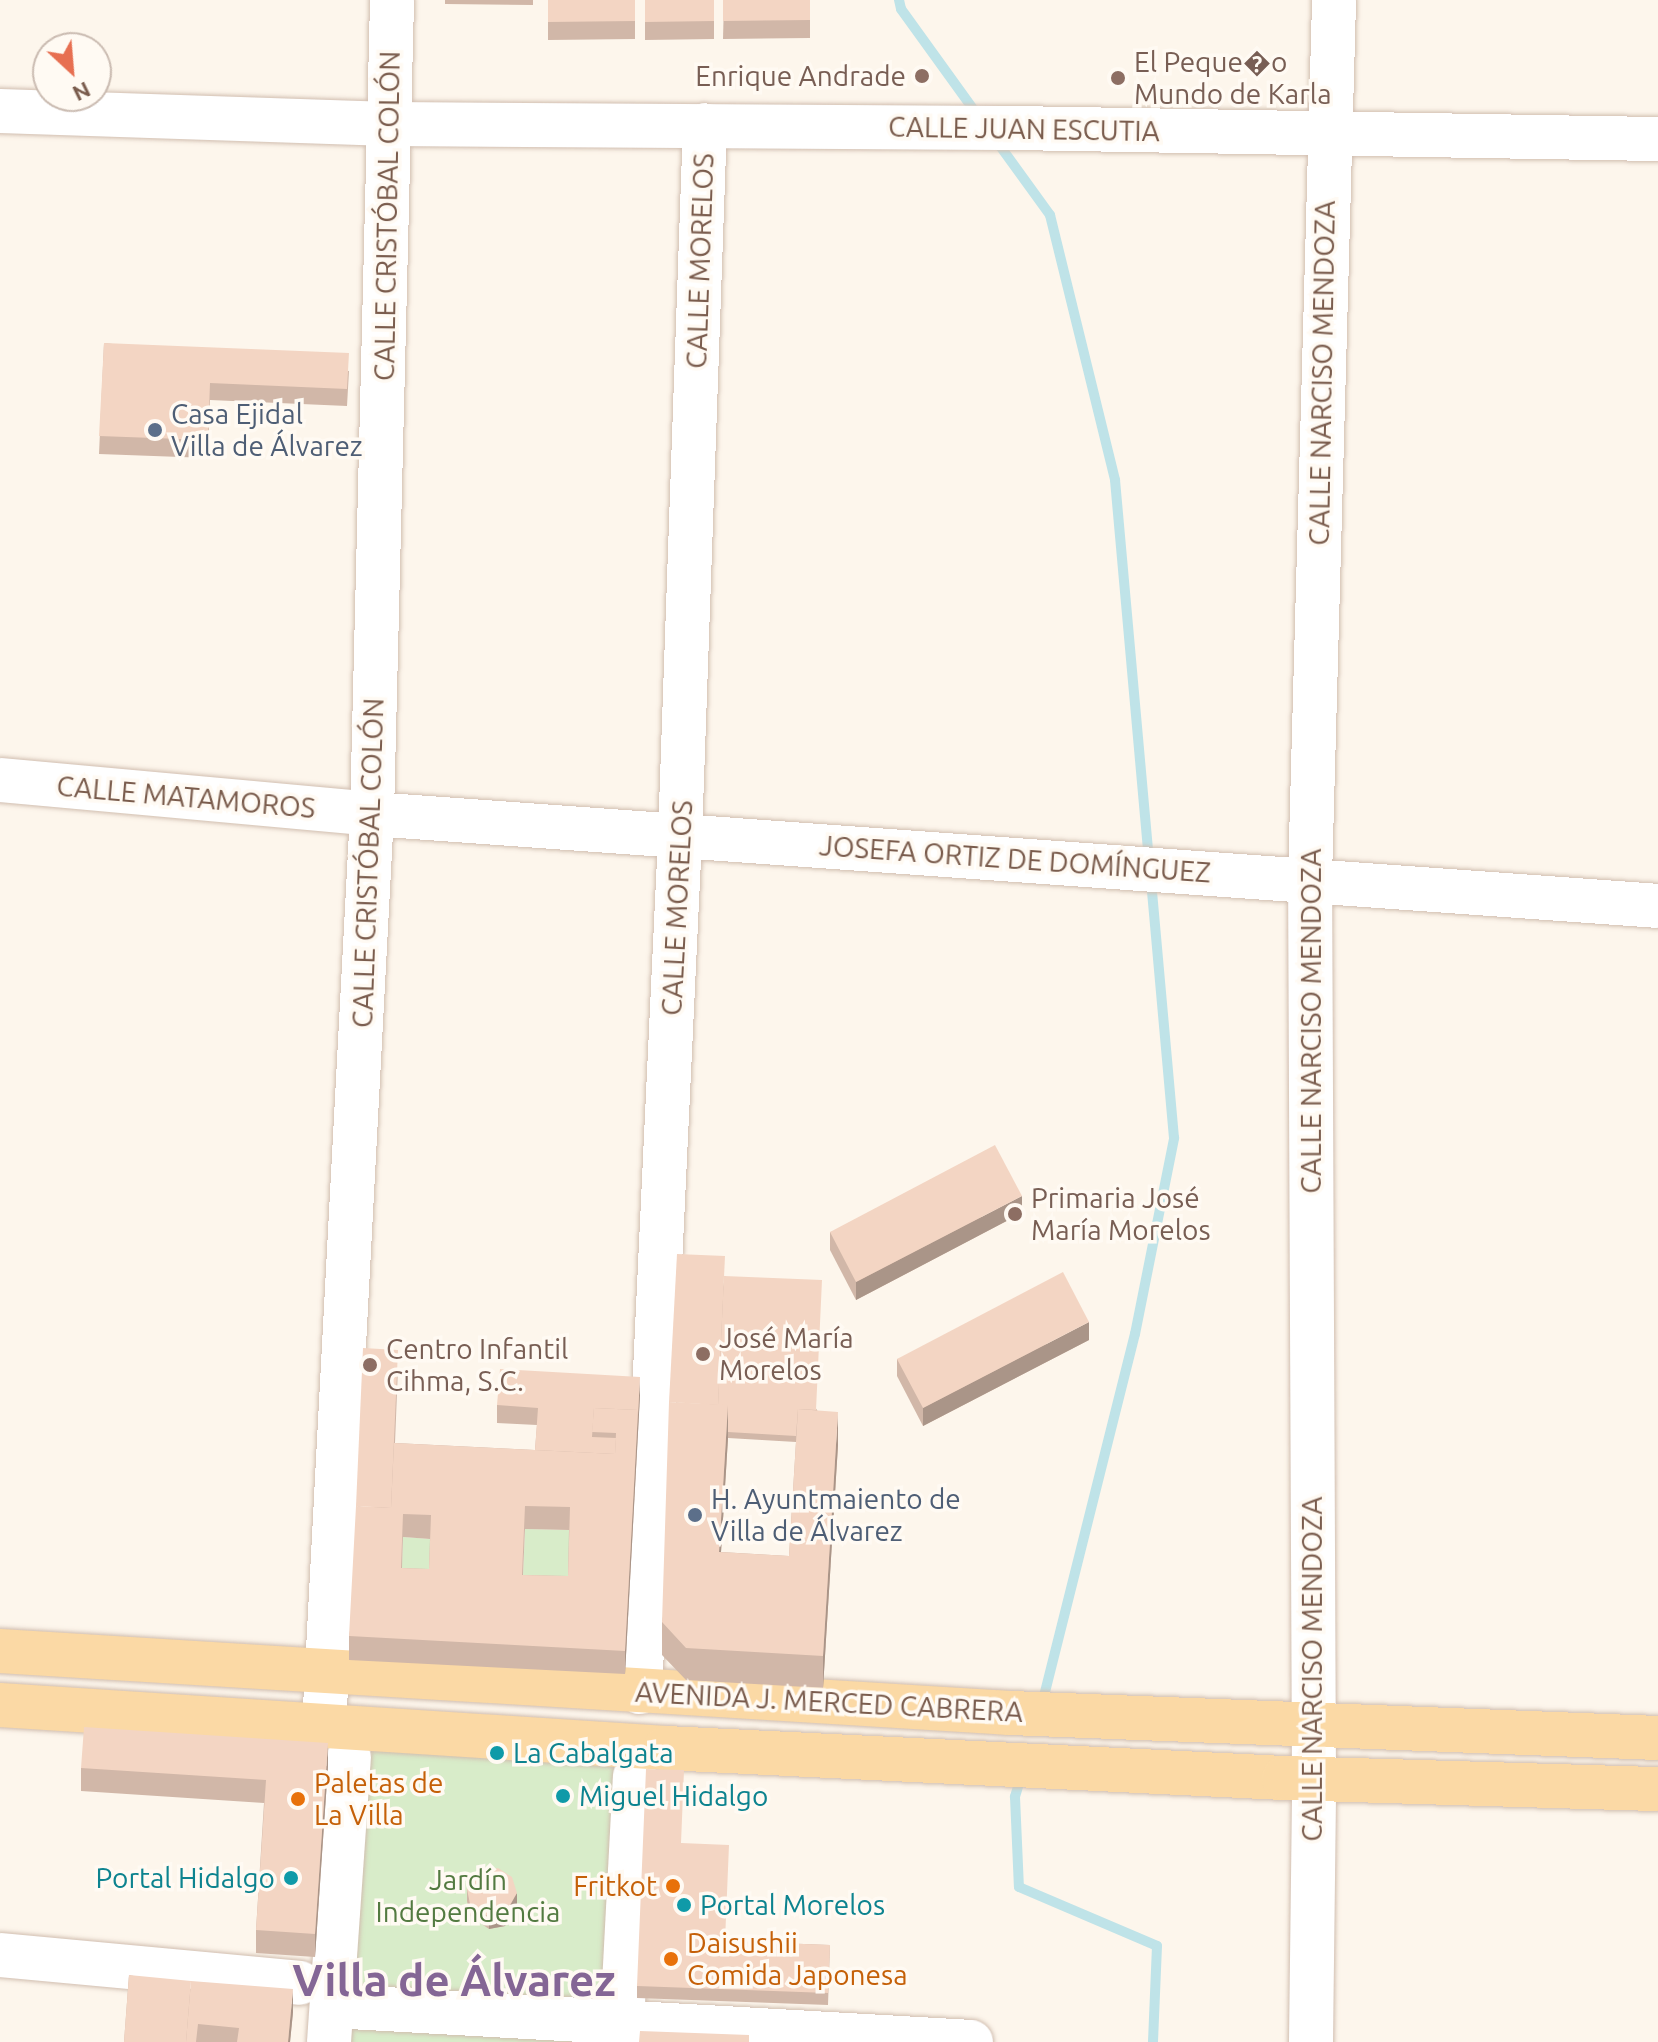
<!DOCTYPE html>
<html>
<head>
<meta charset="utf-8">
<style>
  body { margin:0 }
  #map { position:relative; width:1658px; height:2042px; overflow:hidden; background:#fdf6ec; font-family:Ubuntu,sans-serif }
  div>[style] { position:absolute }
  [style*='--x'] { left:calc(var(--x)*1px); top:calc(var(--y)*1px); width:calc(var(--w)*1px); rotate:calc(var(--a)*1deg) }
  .green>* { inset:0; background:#d8ecc9 }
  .stream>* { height:10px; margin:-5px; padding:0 5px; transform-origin:5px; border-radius:5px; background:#bfe3e8 }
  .roads { filter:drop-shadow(0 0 2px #d1beb0) drop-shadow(0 0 2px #d1beb0) }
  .minor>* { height:44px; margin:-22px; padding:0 22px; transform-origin:22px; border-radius:22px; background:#fff }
  .major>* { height:44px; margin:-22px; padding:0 22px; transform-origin:22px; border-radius:22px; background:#fbd9a5 }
  .wall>* { inset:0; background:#d1b7a8 }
  .shaded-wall>* { inset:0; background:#aa9588 }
  .building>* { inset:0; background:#f3d5c3 }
  .dots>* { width:22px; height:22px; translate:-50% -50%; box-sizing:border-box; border:4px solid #fffaf3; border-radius:50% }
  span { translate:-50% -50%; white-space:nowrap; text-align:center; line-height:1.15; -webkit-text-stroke:7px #fffaf3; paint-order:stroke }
  .education-label { font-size:28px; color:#785e54 }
  .left { translate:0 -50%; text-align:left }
  .right { translate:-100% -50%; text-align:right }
  .street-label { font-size:28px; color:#7a5c4d }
  .service-label { font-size:28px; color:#4e5e75 }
  .culture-label { font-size:28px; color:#0d838f }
  .food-label { font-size:28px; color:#c56008 }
  .park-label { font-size:28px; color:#537a41 }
  .town-label { font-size:44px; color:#846695; font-weight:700 }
  .north { position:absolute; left:32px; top:32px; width:80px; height:80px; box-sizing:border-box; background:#fffaf3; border:2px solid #cabbb1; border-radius:50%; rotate:154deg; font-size:22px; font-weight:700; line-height:32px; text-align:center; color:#7a5c4d }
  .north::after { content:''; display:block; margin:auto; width:28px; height:36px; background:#e76f51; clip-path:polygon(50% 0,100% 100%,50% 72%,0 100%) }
</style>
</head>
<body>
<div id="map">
  <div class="green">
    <i style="clip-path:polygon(525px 1529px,570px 1530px,568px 1599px,522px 1598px)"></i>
    <i style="clip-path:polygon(403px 1537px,431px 1539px,429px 1593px,401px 1591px)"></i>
    <i style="clip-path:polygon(332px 1742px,646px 1758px,634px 2042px,309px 2042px)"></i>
  </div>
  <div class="stream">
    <i style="--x:899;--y:0;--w:9;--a:77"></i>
    <i style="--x:901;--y:9;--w:133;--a:54.2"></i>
    <i style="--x:995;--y:139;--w:94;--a:54.1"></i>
    <i style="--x:1050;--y:215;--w:273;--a:76.2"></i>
    <i style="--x:1115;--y:480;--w:382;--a:84.9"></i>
    <i style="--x:1042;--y:1704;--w:382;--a:-75.9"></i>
    <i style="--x:1135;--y:1334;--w:200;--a:-78.7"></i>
    <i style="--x:1174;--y:1138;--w:259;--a:-95.1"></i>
    <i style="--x:1021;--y:1777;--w:21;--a:107"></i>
    <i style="--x:1015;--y:1797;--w:90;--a:87.5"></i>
    <i style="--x:1019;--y:1887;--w:150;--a:23.1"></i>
    <i style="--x:1157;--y:1946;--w:96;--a:92.4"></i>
  </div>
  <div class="roads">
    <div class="minor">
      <i style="--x:0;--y:111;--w:390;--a:1.9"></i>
      <i style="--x:390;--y:124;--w:623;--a:0.37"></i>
      <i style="--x:1013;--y:128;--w:645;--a:0.98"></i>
      <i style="--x:0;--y:780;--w:374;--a:5.2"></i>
      <i style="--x:372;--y:814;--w:1289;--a:4.09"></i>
      <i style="--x:640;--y:1692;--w:857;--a:-87.32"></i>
      <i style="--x:680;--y:836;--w:711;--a:-87.99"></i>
      <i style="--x:324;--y:1726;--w:913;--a:-86.99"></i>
      <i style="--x:372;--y:814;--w:814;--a:-88.59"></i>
      <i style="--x:0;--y:1955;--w:301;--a:5.3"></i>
      <i style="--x:332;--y:2006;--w:640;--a:3.22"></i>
      <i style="--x:329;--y:2042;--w:286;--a:-86"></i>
      <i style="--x:621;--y:2042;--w:266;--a:-87"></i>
      <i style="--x:1311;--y:2042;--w:263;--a:-89.3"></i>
      <i style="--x:1314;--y:1779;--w:901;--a:-90.25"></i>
      <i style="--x:1310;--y:878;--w:878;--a:-88.43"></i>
    </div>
    <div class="major">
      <i style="--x:0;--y:1651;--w:1012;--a:3.51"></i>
      <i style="--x:1010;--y:1713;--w:648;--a:2.21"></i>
      <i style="--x:0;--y:1705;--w:667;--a:3.69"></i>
      <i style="--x:666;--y:1748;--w:619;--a:2.78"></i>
      <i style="--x:1284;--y:1778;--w:374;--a:1.7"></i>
    </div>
  </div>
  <div class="wall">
    <i style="clip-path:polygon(445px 0,533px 0,533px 5px,445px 4px)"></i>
    <i style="clip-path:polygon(548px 0,635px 0,635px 39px,548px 40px)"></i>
    <i style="clip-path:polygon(645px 0,714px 0,714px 39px,645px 40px)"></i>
    <i style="clip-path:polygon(724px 0,810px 0,810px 38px,723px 39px)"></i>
    <i style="clip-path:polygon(104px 343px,349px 371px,347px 406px,210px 400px,208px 458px,99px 454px)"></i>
    <i style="clip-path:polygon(1022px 1213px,856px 1300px,830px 1250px,830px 1232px)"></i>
    <i style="clip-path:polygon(evenodd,725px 1276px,817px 1410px,838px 1445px,823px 1688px,686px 1680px,662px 1655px,662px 1622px,725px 1276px,728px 1438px,796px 1442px,789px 1556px,721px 1552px,728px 1438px)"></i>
    <i style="clip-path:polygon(1089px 1340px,923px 1426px,897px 1376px,897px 1359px)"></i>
    <i style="clip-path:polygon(evenodd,398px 1368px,395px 1443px,535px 1450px,537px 1425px,497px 1423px,497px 1405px,640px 1395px,625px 1674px,349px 1660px,349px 1636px,398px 1368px,525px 1529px,569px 1530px,568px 1576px,523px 1575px,525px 1529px,398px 1368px,403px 1537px,430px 1539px,429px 1569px,402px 1568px,403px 1537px)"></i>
    <i style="clip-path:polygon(328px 1766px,315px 1957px,256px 1953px,256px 1930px,264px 1803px,81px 1791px,81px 1768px)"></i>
    <i style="clip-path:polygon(682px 1843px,726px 1941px,830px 1945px,828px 2005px,637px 1998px,637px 1986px)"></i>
    <i style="clip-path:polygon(467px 1889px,517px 1905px,505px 1926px,489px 1929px,470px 1916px,467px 1901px)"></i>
    <i style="clip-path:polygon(129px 1975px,293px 2012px,290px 2042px,124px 2042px)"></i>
  </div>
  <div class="shaded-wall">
    <i style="clip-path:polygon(1022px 1196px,1022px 1213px,856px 1300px,856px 1282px)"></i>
    <i style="clip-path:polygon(1089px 1322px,1089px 1340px,923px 1426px,923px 1408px)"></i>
    <i style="clip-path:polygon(640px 1377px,640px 1395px,625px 1674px,625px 1651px)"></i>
    <i style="clip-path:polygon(728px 1405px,728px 1438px,719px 1585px,719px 1552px)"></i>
    <i style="clip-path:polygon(838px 1412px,838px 1445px,823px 1688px,823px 1656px)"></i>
    <i style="clip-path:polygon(328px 1743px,328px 1766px,315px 1957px,315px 1934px)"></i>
    <i style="clip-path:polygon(517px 1893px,517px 1905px,505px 1926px,489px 1929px,489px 1917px)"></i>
    <i style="clip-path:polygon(293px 1989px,293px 2012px,290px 2042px,288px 2042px)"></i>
  </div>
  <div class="building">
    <i style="clip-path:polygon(548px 0,635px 0,635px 21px,548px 22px)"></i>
    <i style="clip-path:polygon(645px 0,714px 0,714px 21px,645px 22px)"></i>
    <i style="clip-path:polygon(723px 0,810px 0,810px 20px,723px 21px)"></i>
    <i style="clip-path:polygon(104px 343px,349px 353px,347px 389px,210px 383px,208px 440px,99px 436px)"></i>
    <i style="clip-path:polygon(995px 1145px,1022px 1196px,856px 1282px,830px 1232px)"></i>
    <i style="clip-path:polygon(677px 1254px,725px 1256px,718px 1405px,669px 1402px)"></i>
    <i style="clip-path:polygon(1063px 1272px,1089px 1322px,923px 1408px,897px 1359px)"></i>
    <i style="clip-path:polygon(724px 1276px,822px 1280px,816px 1410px,798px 1409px,796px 1436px,728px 1432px,728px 1405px,718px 1405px)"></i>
    <i style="clip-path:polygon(363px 1348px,398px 1350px,391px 1508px,356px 1506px)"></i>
    <i style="clip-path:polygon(500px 1369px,640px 1377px,638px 1415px,638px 1410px,594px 1408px,592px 1437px,616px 1438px,615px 1454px,535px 1450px,538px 1408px,497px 1405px)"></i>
    <i style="clip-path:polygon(669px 1402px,728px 1405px,719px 1552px,789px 1556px,798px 1409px,838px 1412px,823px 1656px,686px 1648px,662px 1622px)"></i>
    <i style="clip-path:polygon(evenodd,594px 1408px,638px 1410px,625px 1651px,349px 1636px,356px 1506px,391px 1508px,394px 1443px,615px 1454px,616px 1433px,592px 1432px,594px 1408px,525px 1506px,570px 1507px,568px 1576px,522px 1575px,525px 1506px,594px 1408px,403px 1514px,431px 1515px,429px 1569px,401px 1568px,403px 1514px)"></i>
    <i style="clip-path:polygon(84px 1727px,328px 1743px,315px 1934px,256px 1930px,266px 1780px,81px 1768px)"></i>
    <i style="clip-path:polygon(646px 1769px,684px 1770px,681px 1843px,729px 1845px,725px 1941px,830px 1945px,828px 1993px,637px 1986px)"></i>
    <i style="clip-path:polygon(498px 1868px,512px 1877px,517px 1893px,505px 1914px,489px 1917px,470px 1904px,467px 1889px,474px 1875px)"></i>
    <i style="clip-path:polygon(129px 1975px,191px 1981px,186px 2042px,124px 2042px)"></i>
    <i style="clip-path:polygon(191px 1981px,293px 1989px,288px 2042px,237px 2042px,239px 2028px,198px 2024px,196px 2042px,186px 2042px)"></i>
    <i style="clip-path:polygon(640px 2031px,749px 2035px,749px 2042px,639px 2042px)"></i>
  </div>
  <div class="dots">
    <i style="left:922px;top:76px;background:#8d6e63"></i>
    <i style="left:1118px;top:78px;background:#8d6e63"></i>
    <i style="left:155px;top:430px;background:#5c6f8a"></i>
    <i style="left:1015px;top:1214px;background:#8d6e63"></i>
    <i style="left:703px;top:1354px;background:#8d6e63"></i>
    <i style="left:370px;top:1365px;background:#8d6e63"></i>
    <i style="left:695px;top:1515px;background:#5c6f8a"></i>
    <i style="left:497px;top:1753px;background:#0f9aa8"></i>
    <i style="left:563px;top:1796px;background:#0f9aa8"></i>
    <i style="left:298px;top:1799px;background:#e8710a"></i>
    <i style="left:291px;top:1878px;background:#0f9aa8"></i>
    <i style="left:673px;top:1886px;background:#e8710a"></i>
    <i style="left:684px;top:1905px;background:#0f9aa8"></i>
    <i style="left:671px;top:1959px;background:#e8710a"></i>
  </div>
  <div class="education-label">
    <span class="left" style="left:1134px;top:78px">El Peque�o<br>Mundo de Karla</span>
    <span class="right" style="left:906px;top:76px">Enrique Andrade</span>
    <span class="left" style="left:1031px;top:1214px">Primaria José<br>María Morelos</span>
    <span class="left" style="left:719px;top:1354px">José María<br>Morelos</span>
    <span class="left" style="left:386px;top:1365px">Centro Infantil<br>Cihma, S.C.</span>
  </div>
  <div class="street-label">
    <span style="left:1024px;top:129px;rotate:1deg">CALLE JUAN ESCUTIA</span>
    <span style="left:387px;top:216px;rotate:-89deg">CALLE CRISTÓBAL COLÓN</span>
    <span style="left:700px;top:261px;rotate:-88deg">CALLE MORELOS</span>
    <span style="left:1322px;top:373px;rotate:-89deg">CALLE NARCISO MENDOZA</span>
    <span style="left:186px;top:797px;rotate:5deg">CALLE MATAMOROS</span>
    <span style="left:1015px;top:859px;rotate:4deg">JOSEFA ORTIZ DE DOMÍNGUEZ</span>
    <span style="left:368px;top:863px;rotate:-88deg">CALLE CRISTÓBAL COLÓN</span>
    <span style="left:677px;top:908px;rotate:-87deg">CALLE MORELOS</span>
    <span style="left:1311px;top:1021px;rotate:-90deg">CALLE NARCISO MENDOZA</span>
    <span style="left:1312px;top:1669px;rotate:-90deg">CALLE NARCISO MENDOZA</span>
    <span style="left:829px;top:1702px;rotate:3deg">AVENIDA J. MERCED CABRERA</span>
  </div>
  <div class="service-label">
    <span class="left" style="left:171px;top:430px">Casa Ejidal<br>Villa de Álvarez</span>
    <span class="left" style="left:711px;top:1515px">H. Ayuntmaiento de<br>Villa de Álvarez</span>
  </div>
  <div class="culture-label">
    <span class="left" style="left:513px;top:1753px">La Cabalgata</span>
    <span class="left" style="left:579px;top:1796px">Miguel Hidalgo</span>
    <span class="right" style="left:275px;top:1878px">Portal Hidalgo</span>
    <span class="left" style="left:700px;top:1905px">Portal Morelos</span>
  </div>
  <div class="food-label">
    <span class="left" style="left:314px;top:1799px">Paletas de<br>La Villa</span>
    <span class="right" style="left:657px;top:1886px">Fritkot</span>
    <span class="left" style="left:687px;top:1959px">Daisushii<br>Comida Japonesa</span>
  </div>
  <div class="park-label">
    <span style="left:468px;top:1896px">Jardín<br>Independencia</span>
  </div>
  <div class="town-label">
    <span style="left:454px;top:1980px">Villa de Álvarez</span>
  </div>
  <div class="north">N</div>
</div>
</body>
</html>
